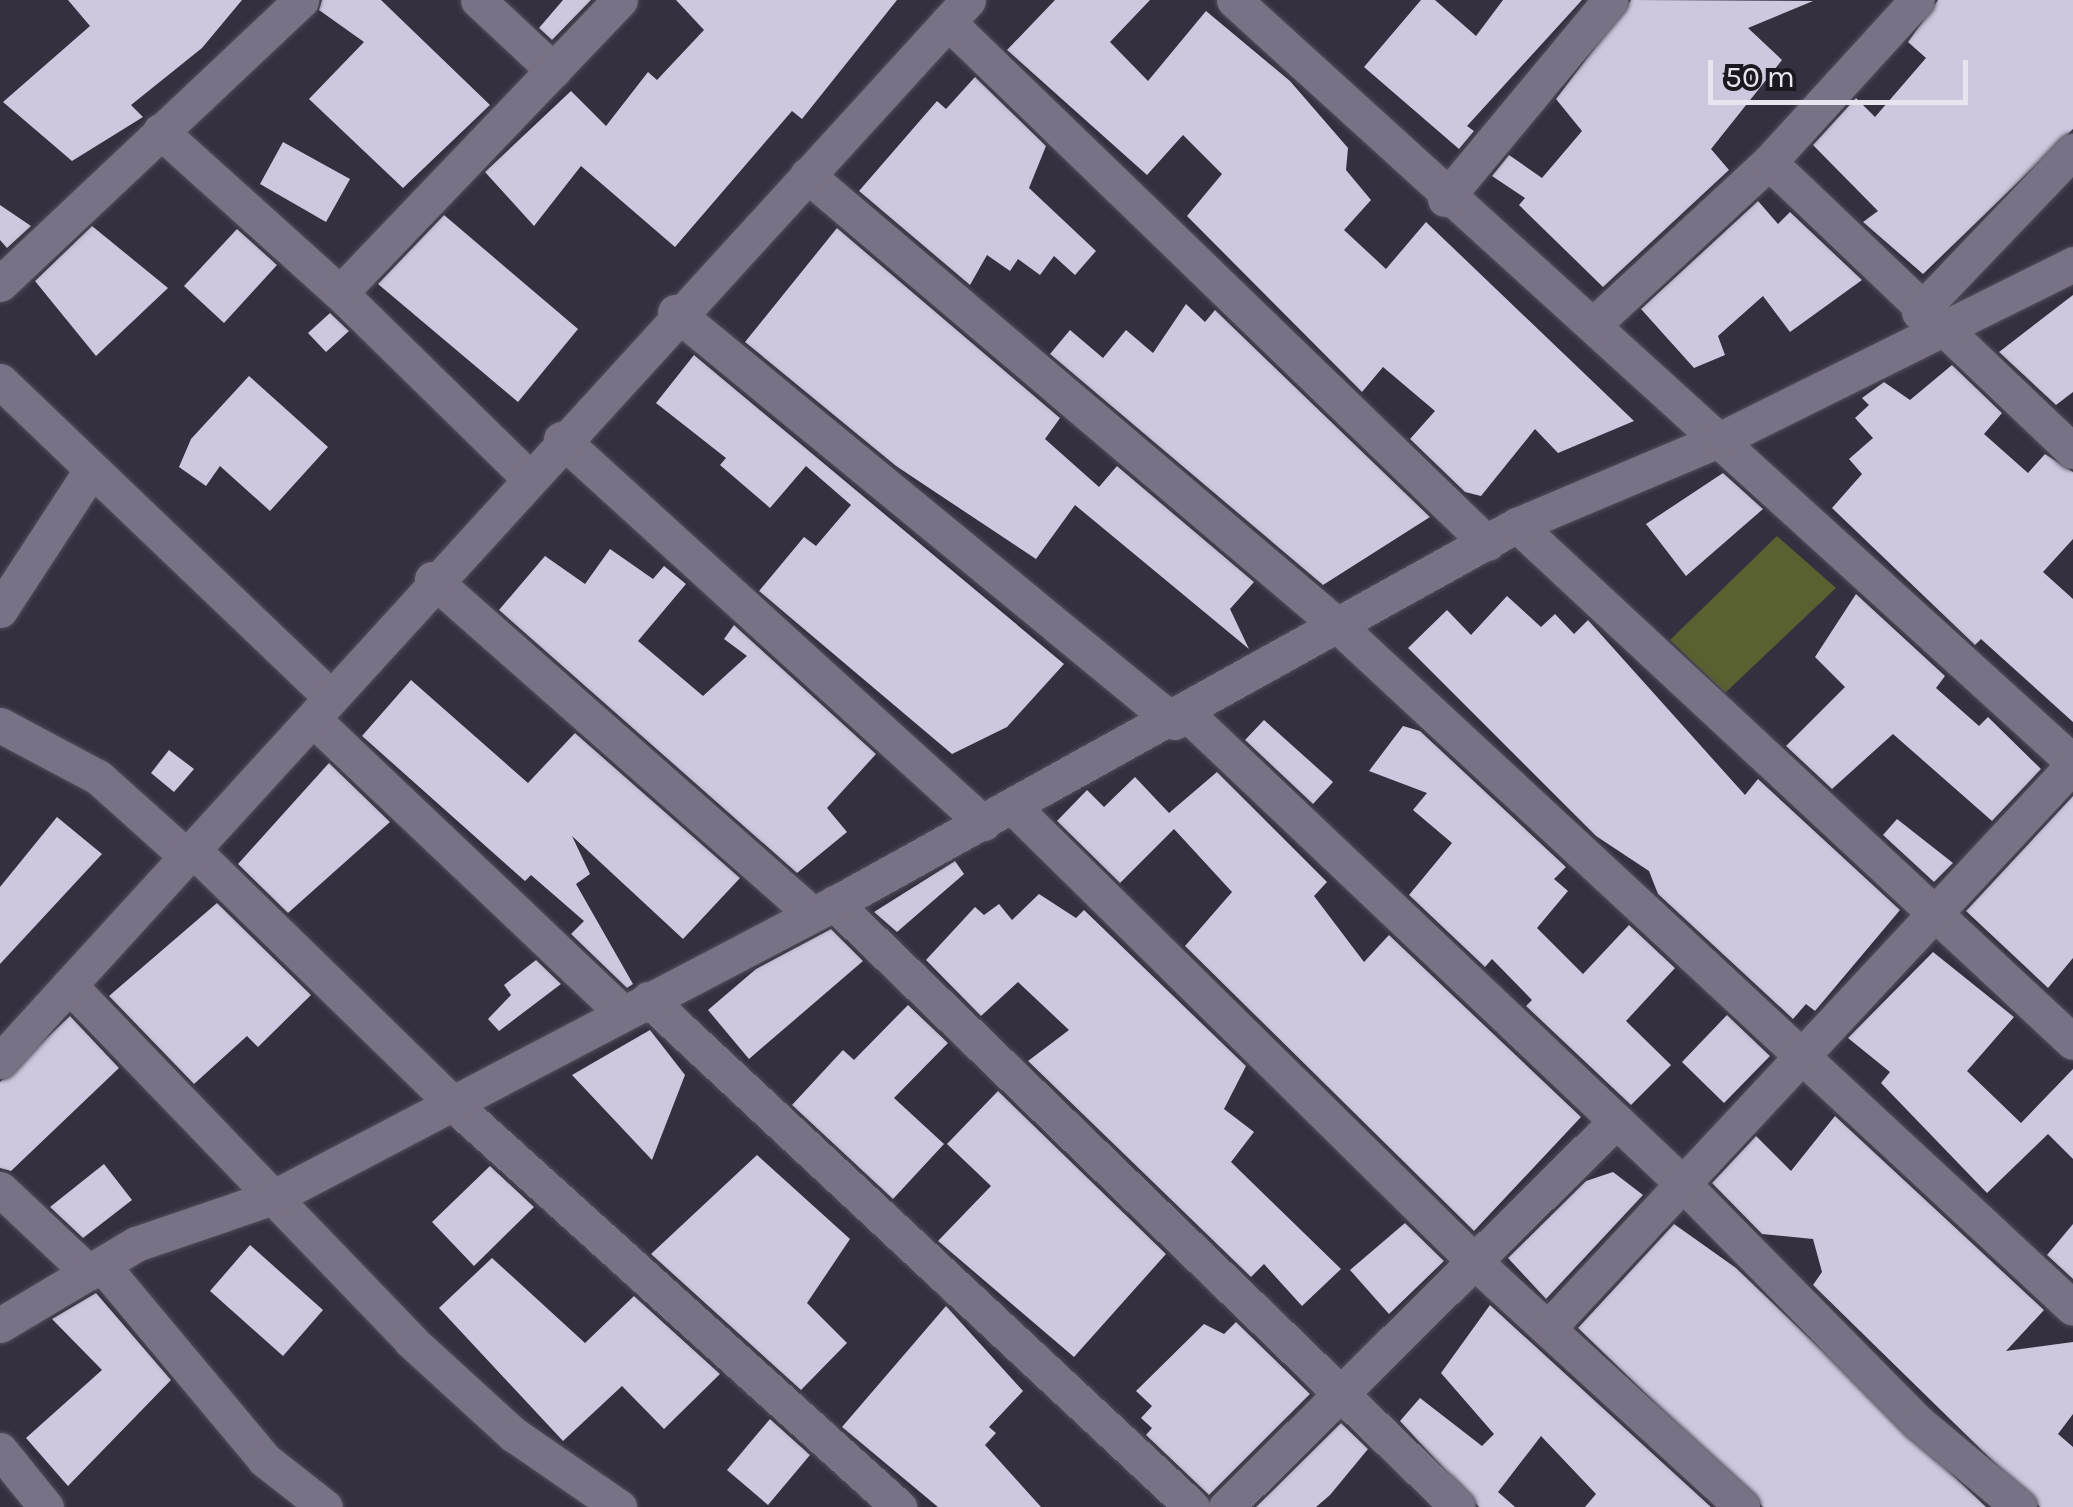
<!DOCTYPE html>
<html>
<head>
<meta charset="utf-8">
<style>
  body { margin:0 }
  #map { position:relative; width:2073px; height:1507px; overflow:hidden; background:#352f40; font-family:Karla,sans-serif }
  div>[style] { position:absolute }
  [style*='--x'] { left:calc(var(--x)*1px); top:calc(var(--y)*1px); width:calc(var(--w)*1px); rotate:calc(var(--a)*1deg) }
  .green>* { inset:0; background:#5a6130 }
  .building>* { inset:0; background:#cec8df }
  .roads { filter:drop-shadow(0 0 2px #524c5b) drop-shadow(0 0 2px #524c5b) }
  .street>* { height:35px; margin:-17.5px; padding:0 17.5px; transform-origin:17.5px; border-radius:17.5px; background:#797185 }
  span { translate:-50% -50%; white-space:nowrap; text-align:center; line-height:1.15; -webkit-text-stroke:10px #1c1820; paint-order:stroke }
  .scale { position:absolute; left:1708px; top:60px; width:260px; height:45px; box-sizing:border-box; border:5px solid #e9e5f0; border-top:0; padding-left:12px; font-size:30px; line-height:35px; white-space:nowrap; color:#e9e5f0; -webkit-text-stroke:8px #1c1820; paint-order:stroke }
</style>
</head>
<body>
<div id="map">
  <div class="green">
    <i style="clip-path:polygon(1777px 536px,1836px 588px,1725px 693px,1670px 640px)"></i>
  </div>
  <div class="building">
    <i style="clip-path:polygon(68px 0,242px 0,202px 48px,131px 105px,143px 117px,72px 161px,3px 102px,90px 26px)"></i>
    <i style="clip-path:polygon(322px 0,381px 0,490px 105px,403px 188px,309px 99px,364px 42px,319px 10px)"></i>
    <i style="clip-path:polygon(563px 0,591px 0,552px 40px,539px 28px)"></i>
    <i style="clip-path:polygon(676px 0,897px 0,802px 119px,792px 111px,675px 247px,581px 166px,534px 226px,485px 172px,571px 91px,606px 126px,648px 72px,657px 80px,704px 30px)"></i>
    <i style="clip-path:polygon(1055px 0,1150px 0,1110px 42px,1148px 81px,1206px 11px,1290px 81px,1348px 148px,1346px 170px,1371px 200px,1344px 230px,1386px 269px,1426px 222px,1634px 421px,1558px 453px,1535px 429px,1481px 496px,1465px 492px,1410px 439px,1435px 411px,1383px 367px,1362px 392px,1187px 216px,1222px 174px,1183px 135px,1147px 175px,1007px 50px)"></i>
    <i style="clip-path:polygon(1421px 0,1435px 0,1476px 36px,1503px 0,1582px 0,1467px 126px,1474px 131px,1459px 149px,1364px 67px)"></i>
    <i style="clip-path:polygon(1631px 0,1813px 1px,1748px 28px,1782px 60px,1711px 149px,1729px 170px,1603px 287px,1519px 205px,1525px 198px,1492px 176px,1509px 155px,1542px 178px,1582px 131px,1556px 99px)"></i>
    <i style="clip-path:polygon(1938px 0,2073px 0,2073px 129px,1923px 274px,1863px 222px,1878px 211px,1813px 145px,1856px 98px,1875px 117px,1926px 58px,1908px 42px)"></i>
    <i style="clip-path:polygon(975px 77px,1046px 146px,1029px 188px,1096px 251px,1075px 275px,1054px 256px,1040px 275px,1018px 259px,1010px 271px,987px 255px,970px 285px,859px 191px,937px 101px,946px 109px)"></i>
    <i style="clip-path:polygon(283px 142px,350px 179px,326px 222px,260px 184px)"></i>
    <i style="clip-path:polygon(1758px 201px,1778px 224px,1790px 212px,1862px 280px,1790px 332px,1763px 296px,1718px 336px,1725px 355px,1694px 368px,1641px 309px)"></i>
    <i style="clip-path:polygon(0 205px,31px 226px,7px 248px,0 240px)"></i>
    <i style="clip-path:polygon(444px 215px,578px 329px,518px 402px,378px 284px)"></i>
    <i style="clip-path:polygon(92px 226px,168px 288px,96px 356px,35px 281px)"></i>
    <i style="clip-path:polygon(837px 228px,1060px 418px,1045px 439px,1099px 487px,1117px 466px,1254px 582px,1230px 609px,1249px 649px,1075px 505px,1036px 559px,896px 466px,745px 342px)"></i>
    <i style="clip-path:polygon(237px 229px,277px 265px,224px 323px,184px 286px)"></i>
    <i style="clip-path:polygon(2073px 295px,2073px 392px,2056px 405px,1999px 352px)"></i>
    <i style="clip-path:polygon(1186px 304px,1205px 322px,1215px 310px,1430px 517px,1323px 585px,1050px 354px,1070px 330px,1103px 358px,1126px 330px,1153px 353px)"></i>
    <i style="clip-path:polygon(330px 313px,349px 331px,326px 352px,308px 333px)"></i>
    <i style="clip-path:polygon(694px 355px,1064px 664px,1007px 727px,952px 754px,759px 591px,804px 537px,816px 546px,851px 505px,806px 466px,770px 508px,720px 465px,726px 458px,656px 403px)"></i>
    <i style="clip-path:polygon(1952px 365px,2002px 413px,1984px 434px,2028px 473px,2045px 454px,2073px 472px,2073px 539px,2043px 572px,2073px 599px,2073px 722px,1981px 639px,1975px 645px,1832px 508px,1862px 474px,1849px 459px,1873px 438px,1855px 418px,1869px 405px,1862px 398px,1884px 382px,1910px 400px)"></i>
    <i style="clip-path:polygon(249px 376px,328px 447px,270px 511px,220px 466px,206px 486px,179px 467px,191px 439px)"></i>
    <i style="clip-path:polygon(1723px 473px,1763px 509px,1686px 576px,1646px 524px)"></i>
    <i style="clip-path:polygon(610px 549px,653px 579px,664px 566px,686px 584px,638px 641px,703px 696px,747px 656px,724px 639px,734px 625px,876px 754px,827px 808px,847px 832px,797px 873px,499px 610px,545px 556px,585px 584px)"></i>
    <i style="clip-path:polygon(1856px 594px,1945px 676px,1936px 688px,1979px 726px,1988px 717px,2041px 769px,1992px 821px,1893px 734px,1832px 789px,1786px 746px,1845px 687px,1815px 657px)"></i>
    <i style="clip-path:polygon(1507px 596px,1541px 627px,1555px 614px,1574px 634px,1588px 620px,1745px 795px,1758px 779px,1900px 910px,1815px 1011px,1806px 1004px,1793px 1019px,1658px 894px,1649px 871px,1596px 836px,1408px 648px,1447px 610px,1471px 635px)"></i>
    <i style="clip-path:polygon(411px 680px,528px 783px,575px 733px,740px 878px,683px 939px,572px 836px,590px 874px,576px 884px,633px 984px,627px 988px,571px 934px,584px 921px,531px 875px,525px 881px,362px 736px)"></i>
    <i style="clip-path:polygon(1264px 720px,1333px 782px,1313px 804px,1245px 740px)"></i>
    <i style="clip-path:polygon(1403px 726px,1420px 731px,1566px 867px,1554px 879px,1568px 891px,1537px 928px,1583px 974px,1629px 925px,1675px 968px,1626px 1021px,1671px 1065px,1631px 1105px,1526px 1006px,1532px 1000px,1492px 959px,1485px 967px,1409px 895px,1452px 843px,1413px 810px,1427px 793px,1369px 771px)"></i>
    <i style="clip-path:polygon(169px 750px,194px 769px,174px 792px,151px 773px)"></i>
    <i style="clip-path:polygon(329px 763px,390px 822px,288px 913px,238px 864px)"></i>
    <i style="clip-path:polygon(1217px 772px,1327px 882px,1314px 896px,1364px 962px,1389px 935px,1581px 1117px,1474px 1231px,1185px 946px,1232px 892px,1174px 829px,1120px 883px,1057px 821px,1087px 790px,1104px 807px,1135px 777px,1169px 813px)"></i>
    <i style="clip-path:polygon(2073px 796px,2073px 958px,2048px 988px,1966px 911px)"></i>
    <i style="clip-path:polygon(57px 817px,102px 854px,0 964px,0 887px)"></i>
    <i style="clip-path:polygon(1897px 819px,1953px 863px,1934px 882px,1883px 835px)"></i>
    <i style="clip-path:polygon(955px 861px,964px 874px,897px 932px,874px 912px)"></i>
    <i style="clip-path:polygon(1039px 894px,1076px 918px,1084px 910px,1246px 1066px,1224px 1109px,1254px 1132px,1231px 1162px,1341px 1269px,1302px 1306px,1264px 1264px,1251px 1277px,1028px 1061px,1069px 1030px,1018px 982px,981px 1016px,926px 960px,975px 907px,984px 915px,999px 904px,1012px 920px)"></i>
    <i style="clip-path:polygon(217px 903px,311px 995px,258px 1047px,247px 1036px,194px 1084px,109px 996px)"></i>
    <i style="clip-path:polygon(831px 929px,863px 961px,749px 1059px,708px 1010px,756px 969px)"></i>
    <i style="clip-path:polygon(1933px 952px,2014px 1017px,1967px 1071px,2021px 1123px,2073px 1069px,2073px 1159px,2048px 1134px,1987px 1193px,1881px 1083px,1890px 1072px,1848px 1038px)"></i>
    <i style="clip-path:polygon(536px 960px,561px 984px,499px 1031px,488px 1019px,511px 995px,504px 985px)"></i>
    <i style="clip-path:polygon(908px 1005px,948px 1043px,894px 1098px,944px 1144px,893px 1199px,792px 1105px,843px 1050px,854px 1060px)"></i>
    <i style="clip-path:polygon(1727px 1015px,1770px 1056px,1724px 1103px,1682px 1062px)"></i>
    <i style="clip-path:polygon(70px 1016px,119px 1068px,11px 1171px,0 1168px,0 1082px)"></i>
    <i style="clip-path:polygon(650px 1030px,685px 1075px,652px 1160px,572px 1075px)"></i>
    <i style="clip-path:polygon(998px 1091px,1166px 1254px,1074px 1357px,938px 1241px,991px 1186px,947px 1144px)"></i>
    <i style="clip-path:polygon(1835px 1116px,2044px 1310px,2006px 1351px,2073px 1342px,2073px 1414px,2058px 1434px,2073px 1447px,2073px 1507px,2040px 1507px,1813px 1285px,1822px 1272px,1813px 1239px,1762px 1234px,1712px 1183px,1756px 1136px,1791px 1171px)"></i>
    <i style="clip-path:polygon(757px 1155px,850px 1239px,807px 1303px,847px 1343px,801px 1390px,651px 1254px)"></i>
    <i style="clip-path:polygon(104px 1164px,132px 1200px,83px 1238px,50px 1207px)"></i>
    <i style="clip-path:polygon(490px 1166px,534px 1207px,474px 1266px,432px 1222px)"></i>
    <i style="clip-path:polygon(1613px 1172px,1643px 1195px,1546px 1299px,1508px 1258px,1586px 1181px)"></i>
    <i style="clip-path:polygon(1405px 1223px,1444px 1261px,1389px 1314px,1350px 1270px)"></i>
    <i style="clip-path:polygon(1674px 1224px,1736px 1268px,1986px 1507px,1763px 1507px,1578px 1328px)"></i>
    <i style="clip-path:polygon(2073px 1224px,2073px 1279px,2047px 1255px)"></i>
    <i style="clip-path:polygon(250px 1245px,323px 1310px,283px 1356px,210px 1291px)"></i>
    <i style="clip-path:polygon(492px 1258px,585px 1343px,634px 1296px,720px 1374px,664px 1429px,622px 1386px,563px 1441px,439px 1308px)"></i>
    <i style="clip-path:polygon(96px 1293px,171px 1380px,68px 1486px,26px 1438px,102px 1370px,52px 1319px)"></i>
    <i style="clip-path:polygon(1490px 1305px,1711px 1507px,1585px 1507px,1596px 1494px,1541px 1436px,1498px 1492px,1515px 1507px,1479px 1507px,1400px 1421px,1420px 1398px,1482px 1446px,1494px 1434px,1441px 1373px)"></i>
    <i style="clip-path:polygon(946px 1306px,1023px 1391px,989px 1427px,996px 1433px,985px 1445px,1041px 1507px,938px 1507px,842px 1427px)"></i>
    <i style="clip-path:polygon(1236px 1322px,1310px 1394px,1209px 1495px,1146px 1435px,1152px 1428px,1141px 1418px,1152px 1406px,1136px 1391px,1204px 1324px,1224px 1334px)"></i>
    <i style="clip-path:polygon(770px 1419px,810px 1455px,768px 1505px,727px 1470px)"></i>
    <i style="clip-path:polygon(1341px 1423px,1368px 1449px,1330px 1495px,1316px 1507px,1256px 1507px)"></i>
  </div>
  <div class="roads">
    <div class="street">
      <i style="--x:478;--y:0;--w:103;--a:43"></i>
      <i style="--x:1234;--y:0;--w:1133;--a:42.25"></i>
      <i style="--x:948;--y:22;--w:750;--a:44.03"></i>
      <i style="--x:160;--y:131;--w:242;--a:42"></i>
      <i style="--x:1769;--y:162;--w:419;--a:43.6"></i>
      <i style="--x:807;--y:175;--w:694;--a:40.32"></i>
      <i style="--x:1336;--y:624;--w:1005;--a:42.86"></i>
      <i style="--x:1445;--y:199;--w:259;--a:-50.3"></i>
      <i style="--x:0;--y:284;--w:414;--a:-43.3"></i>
      <i style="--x:675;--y:312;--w:646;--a:39.41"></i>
      <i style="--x:1919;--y:312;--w:223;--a:-46.3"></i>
      <i style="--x:1594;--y:324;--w:238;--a:-42.8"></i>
      <i style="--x:1769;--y:162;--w:219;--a:-47.6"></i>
      <i style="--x:0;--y:381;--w:456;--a:43.7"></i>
      <i style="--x:561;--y:439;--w:571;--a:42.3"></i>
      <i style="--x:527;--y:476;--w:262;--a:-135.6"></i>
      <i style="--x:340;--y:293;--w:405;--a:-46.3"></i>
      <i style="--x:1517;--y:525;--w:759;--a:42.92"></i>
      <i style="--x:432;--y:579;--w:505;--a:41.39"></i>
      <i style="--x:0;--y:610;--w:168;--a:-56.9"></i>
      <i style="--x:1188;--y:715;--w:683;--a:43.46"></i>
      <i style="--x:1684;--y:1185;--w:334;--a:45.4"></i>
      <i style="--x:1919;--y:1423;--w:131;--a:40"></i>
      <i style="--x:314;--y:720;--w:426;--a:43.5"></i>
      <i style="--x:0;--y:725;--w:111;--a:28"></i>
      <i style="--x:98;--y:777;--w:118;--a:41.9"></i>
      <i style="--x:1014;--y:808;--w:648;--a:44.56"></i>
      <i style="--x:1476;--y:1263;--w:361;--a:42.5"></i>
      <i style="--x:192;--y:849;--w:363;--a:44.3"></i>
      <i style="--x:452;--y:1103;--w:603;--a:42.11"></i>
      <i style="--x:834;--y:903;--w:868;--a:44.07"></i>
      <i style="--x:69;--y:985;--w:494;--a:46.1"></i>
      <i style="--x:411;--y:1341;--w:138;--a:42.4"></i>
      <i style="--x:513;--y:1434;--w:129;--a:34.6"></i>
      <i style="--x:648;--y:999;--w:744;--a:43.04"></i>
      <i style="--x:0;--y:1061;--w:1436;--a:-47.62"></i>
      <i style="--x:0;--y:1189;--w:122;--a:43.3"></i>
      <i style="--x:102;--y:1265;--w:254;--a:50.1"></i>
      <i style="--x:265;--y:1460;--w:76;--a:38.1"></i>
      <i style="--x:1552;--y:1324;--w:764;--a:-47.02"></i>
      <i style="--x:0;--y:1325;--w:158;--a:-30.8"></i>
      <i style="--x:136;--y:1244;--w:148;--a:-18.9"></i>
      <i style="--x:276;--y:1196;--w:640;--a:-27.65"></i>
      <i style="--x:843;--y:899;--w:771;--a:-29.03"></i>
      <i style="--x:1517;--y:525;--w:224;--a:-22.9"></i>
      <i style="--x:1723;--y:438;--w:391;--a:-26.4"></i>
      <i style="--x:0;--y:1450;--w:73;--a:51.1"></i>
      <i style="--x:1226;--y:1507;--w:549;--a:-44.7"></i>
    </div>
  </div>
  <div class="scale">50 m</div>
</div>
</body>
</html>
